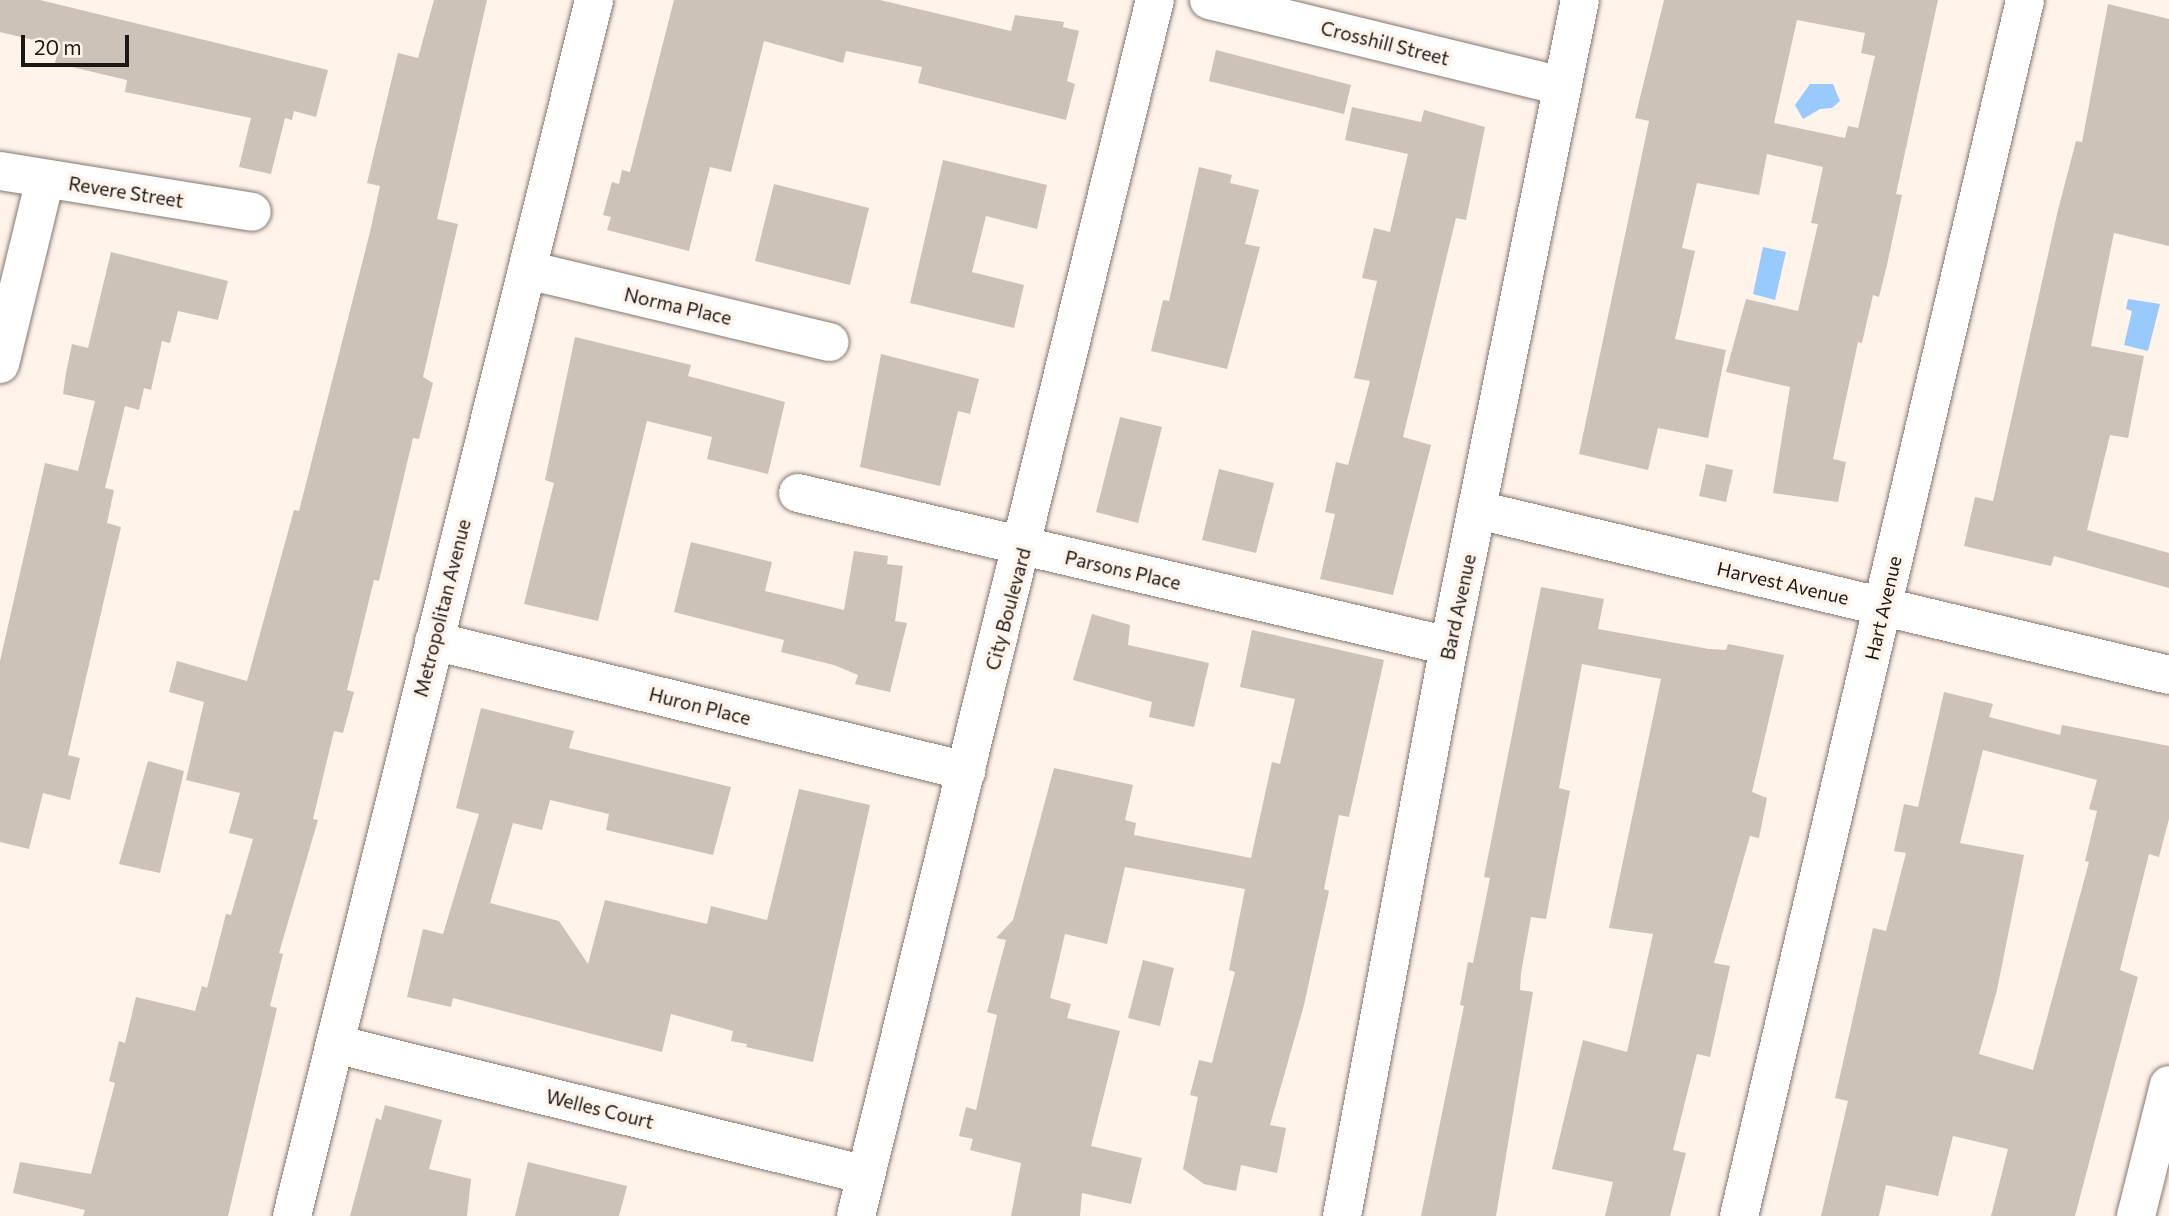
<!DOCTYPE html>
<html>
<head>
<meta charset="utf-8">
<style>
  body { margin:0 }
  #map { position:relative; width:2169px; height:1216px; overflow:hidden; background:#fff3ea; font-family:Commissioner,sans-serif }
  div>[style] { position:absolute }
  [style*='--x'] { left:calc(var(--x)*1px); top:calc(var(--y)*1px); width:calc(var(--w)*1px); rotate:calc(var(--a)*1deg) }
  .water>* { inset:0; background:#98cafd }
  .building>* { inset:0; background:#ccc2b8 }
  .roads { filter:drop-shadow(0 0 2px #827870) drop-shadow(0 0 2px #827870) }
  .minor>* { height:38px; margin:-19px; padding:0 19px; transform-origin:19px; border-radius:19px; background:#fff }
  .tertiary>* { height:38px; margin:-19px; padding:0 19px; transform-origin:19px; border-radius:19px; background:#fff }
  span { translate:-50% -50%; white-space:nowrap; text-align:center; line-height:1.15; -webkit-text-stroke:7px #fff3ea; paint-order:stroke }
  .street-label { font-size:19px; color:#1b1714 }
  .scale { position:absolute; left:21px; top:35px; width:108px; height:32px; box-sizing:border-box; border:4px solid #1b1714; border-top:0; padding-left:9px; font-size:21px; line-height:24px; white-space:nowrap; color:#1b1714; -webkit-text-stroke:5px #fff3ea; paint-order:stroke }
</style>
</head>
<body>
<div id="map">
  <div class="water">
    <i style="clip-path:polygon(1810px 84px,1833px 84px,1840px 101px,1832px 108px,1820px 109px,1803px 119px,1795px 105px)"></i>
    <i style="clip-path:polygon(1763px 247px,1786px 252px,1775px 300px,1753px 294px)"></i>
    <i style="clip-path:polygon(2128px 299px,2160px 304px,2148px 351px,2124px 345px,2132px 311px,2126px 309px)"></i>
  </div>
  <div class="building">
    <i style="clip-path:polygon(0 0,40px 0,328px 70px,316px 117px,294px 111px,292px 120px,285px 118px,271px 174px,239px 167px,251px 118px,125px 92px,127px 80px,55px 63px,59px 46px,0 32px)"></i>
    <i style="clip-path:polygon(434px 0,487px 0,437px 219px,458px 224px,423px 377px,433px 383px,419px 439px,413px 438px,379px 581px,374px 580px,347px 690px,354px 692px,343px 733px,334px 731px,313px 819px,318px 820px,279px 953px,283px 954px,270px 1006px,277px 1008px,228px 1216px,83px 1216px,85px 1210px,13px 1193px,20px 1162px,91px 1174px,115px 1083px,109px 1081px,119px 1041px,125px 1043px,136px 997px,195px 1011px,202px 986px,207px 988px,226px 914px,231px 915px,253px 839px,229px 833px,240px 793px,186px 780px,204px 702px,169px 692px,177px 661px,247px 681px,294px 510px,299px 511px,370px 232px,380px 186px,367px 183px,398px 53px,418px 58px)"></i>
    <i style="clip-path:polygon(674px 0,880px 0,1011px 31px,1015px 15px,1064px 22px,1063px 27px,1079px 31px,1067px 81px,1075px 84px,1066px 120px,918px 83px,922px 67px,846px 51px,843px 63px,764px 41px,731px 172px,710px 167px,689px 251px,607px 230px,611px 217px,603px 215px,612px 182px,619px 184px,622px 170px,630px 172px)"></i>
    <i style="clip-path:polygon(evenodd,1664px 0,1938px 0,1896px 194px,1902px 195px,1887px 265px,1879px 297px,1873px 295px,1862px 343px,1858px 342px,1833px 459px,1846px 462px,1838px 502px,1773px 493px,1790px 387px,1726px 372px,1746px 299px,1798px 311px,1818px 224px,1811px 223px,1823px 167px,1767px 154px,1759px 195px,1697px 183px,1682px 248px,1695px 251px,1675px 339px,1726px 350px,1708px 438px,1658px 428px,1648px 470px,1579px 454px,1649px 121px,1635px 118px,1664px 0,1797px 20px,1865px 33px,1861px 53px,1875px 56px,1858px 128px,1848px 126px,1845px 138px,1774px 123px,1797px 20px)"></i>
    <i style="clip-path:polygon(2108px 4px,2169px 19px,2169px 246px,2114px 233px,2091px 346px,2144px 356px,2128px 438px,2110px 435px,2087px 530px,2169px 553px,2169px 588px,2054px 556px,2051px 566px,1964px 546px,1975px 497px,1993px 501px,2058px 210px,2076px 141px,2082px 142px)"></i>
    <i style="clip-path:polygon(1216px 50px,1351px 85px,1344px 114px,1209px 81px)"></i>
    <i style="clip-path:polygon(1352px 107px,1421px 122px,1424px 110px,1485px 127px,1466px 220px,1456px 218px,1403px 437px,1431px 445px,1393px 595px,1320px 579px,1335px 514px,1325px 512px,1336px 462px,1348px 465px,1370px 381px,1354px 378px,1377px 281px,1362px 278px,1374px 228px,1390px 232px,1408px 154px,1345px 140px)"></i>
    <i style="clip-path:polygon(943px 160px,1047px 185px,1037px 229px,986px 216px,972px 272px,1024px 285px,1014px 328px,910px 303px)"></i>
    <i style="clip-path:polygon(1199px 167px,1232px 175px,1230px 183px,1259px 190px,1245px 244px,1260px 247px,1227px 369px,1151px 351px,1163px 300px,1169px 301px)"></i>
    <i style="clip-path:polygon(774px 184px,869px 208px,850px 285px,755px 261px)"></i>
    <i style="clip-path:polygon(111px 252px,228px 281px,218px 320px,178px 311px,170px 343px,162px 341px,151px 390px,144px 388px,139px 410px,125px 406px,105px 488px,114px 490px,107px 523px,121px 527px,68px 755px,80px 758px,70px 800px,43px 793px,29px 849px,0 842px,0 661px,45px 463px,78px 471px,95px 401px,63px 394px,66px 373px,72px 344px,88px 348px)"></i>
    <i style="clip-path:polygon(575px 337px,691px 365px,688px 376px,785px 402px,768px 474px,707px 459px,712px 437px,647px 421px,598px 621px,524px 604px,554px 483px,545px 480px)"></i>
    <i style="clip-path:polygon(881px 354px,979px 379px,970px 414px,958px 411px,940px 486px,860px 467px)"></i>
    <i style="clip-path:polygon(1120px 417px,1162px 427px,1138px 523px,1096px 512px)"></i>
    <i style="clip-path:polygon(1706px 464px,1733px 470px,1726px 502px,1699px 496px)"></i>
    <i style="clip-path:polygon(1219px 469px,1274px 483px,1256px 553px,1202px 540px)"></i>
    <i style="clip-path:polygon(691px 542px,772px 562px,765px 591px,844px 610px,854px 551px,888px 556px,887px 564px,903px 566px,895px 621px,907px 623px,890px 692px,855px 684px,858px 675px,834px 665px,781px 652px,784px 640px,674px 612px)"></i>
    <i style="clip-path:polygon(1541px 587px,1604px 599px,1598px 629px,1709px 649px,1726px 650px,1728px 644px,1784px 655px,1752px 792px,1767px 798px,1759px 838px,1750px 836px,1714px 963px,1730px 966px,1710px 1057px,1697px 1054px,1673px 1150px,1686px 1153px,1670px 1216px,1605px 1216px,1613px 1182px,1552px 1169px,1583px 1040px,1627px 1052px,1653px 934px,1609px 928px,1661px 679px,1582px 664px,1559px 788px,1570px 791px,1546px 919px,1531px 917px,1521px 973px,1520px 990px,1533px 992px,1496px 1216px,1421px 1216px,1464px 1006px,1460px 1005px,1468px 962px,1473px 963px,1490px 878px,1484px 877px)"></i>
    <i style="clip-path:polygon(1092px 614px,1130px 625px,1128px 645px,1209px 663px,1194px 727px,1149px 717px,1152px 702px,1073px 680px)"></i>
    <i style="clip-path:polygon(1252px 630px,1384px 660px,1349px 817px,1339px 815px,1324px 889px,1329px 891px,1304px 1005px,1270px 1125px,1286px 1128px,1277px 1173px,1241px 1165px,1236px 1191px,1204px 1184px,1183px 1169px,1198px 1097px,1190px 1095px,1199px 1060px,1212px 1063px,1235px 972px,1229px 970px,1245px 889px,1125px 867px,1107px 944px,1065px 934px,1050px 998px,1071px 1004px,1067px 1018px,1120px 1031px,1091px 1146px,1142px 1158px,1131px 1204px,1082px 1193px,1080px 1216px,1011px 1216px,1021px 1163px,970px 1150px,973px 1139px,959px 1136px,966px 1107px,976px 1110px,997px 1015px,987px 1012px,1006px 940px,996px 938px,1013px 920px,1054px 768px,1133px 785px,1125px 820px,1136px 823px,1134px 835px,1251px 858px,1272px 762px,1280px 764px,1295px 699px,1240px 687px)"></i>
    <i style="clip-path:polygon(evenodd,1944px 692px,1993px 704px,1989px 717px,2060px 735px,2062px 725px,2169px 746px,2169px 819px,2159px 857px,2149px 854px,2120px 970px,2138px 977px,2075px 1216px,1991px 1216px,2008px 1149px,1953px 1136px,1938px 1196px,1886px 1185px,1879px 1216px,1821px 1216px,1848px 1101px,1835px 1098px,1873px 928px,1886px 931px,1906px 853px,1894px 851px,1904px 804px,1918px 807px,1944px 692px,1983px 750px,2097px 780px,2089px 809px,2097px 811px,2085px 861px,2089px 862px,2033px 1070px,1979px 1054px,1997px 990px,2024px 855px,1960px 843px,1983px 750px)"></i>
    <i style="clip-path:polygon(481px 708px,574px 731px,569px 748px,731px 787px,713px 855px,606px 830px,609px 814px,550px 800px,542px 830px,513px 823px,490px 903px,559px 921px,588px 964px,605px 900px,707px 924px,711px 906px,767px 920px,799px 789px,870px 805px,813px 1062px,746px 1047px,747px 1044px,731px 1041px,733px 1031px,671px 1014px,662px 1052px,453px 998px,451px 1007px,407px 997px,423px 929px,443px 934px,479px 814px,456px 808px)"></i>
    <i style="clip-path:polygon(148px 761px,184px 771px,160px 873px,119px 864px)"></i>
    <i style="clip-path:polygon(1143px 960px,1174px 968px,1160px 1026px,1128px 1018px)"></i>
    <i style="clip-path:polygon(385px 1105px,442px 1120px,429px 1169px,471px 1179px,467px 1216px,350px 1216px,376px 1118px,381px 1120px)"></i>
    <i style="clip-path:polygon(528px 1162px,627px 1186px,619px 1216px,515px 1216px)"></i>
  </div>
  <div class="roads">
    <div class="minor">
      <i style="--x:1209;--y:0;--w:362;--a:13.7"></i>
      <i style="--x:0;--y:171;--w:255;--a:9.2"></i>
      <i style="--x:527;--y:270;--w:311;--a:13.4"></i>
      <i style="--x:0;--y:364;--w:190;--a:-76.3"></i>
      <i style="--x:798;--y:493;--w:669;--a:13.23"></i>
      <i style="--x:1478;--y:510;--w:710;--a:13.43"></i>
      <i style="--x:434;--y:641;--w:548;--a:13.73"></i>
      <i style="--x:335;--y:1044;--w:547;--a:13.86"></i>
      <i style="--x:292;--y:1216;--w:1253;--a:-76.05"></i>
      <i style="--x:856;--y:1216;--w:1252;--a:-76.19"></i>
      <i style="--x:1739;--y:1216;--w:1249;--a:-76.76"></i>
      <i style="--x:2136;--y:1216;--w:135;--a:-75.9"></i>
    </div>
    <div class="tertiary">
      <i style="--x:1342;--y:1216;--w:580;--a:-79.37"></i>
      <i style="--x:1449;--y:646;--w:659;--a:-78.54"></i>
    </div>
  </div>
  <div class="street-label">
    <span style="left:1385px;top:43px;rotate:14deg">Crosshill Street</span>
    <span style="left:126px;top:192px;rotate:9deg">Revere Street</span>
    <span style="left:678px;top:306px;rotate:13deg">Norma Place</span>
    <span style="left:1123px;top:570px;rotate:13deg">Parsons Place</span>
    <span style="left:1783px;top:583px;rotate:13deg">Harvest Avenue</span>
    <span style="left:1458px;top:607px;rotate:-78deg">Bard Avenue</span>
    <span style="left:442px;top:608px;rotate:-76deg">Metropolitan Avenue</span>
    <span style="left:1883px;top:608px;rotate:-77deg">Hart Avenue</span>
    <span style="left:1008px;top:609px;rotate:-75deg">City Boulevard</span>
    <span style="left:700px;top:706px;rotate:14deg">Huron Place</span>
    <span style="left:600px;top:1109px;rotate:14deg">Welles Court</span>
  </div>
  <div class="scale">20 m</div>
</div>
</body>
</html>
